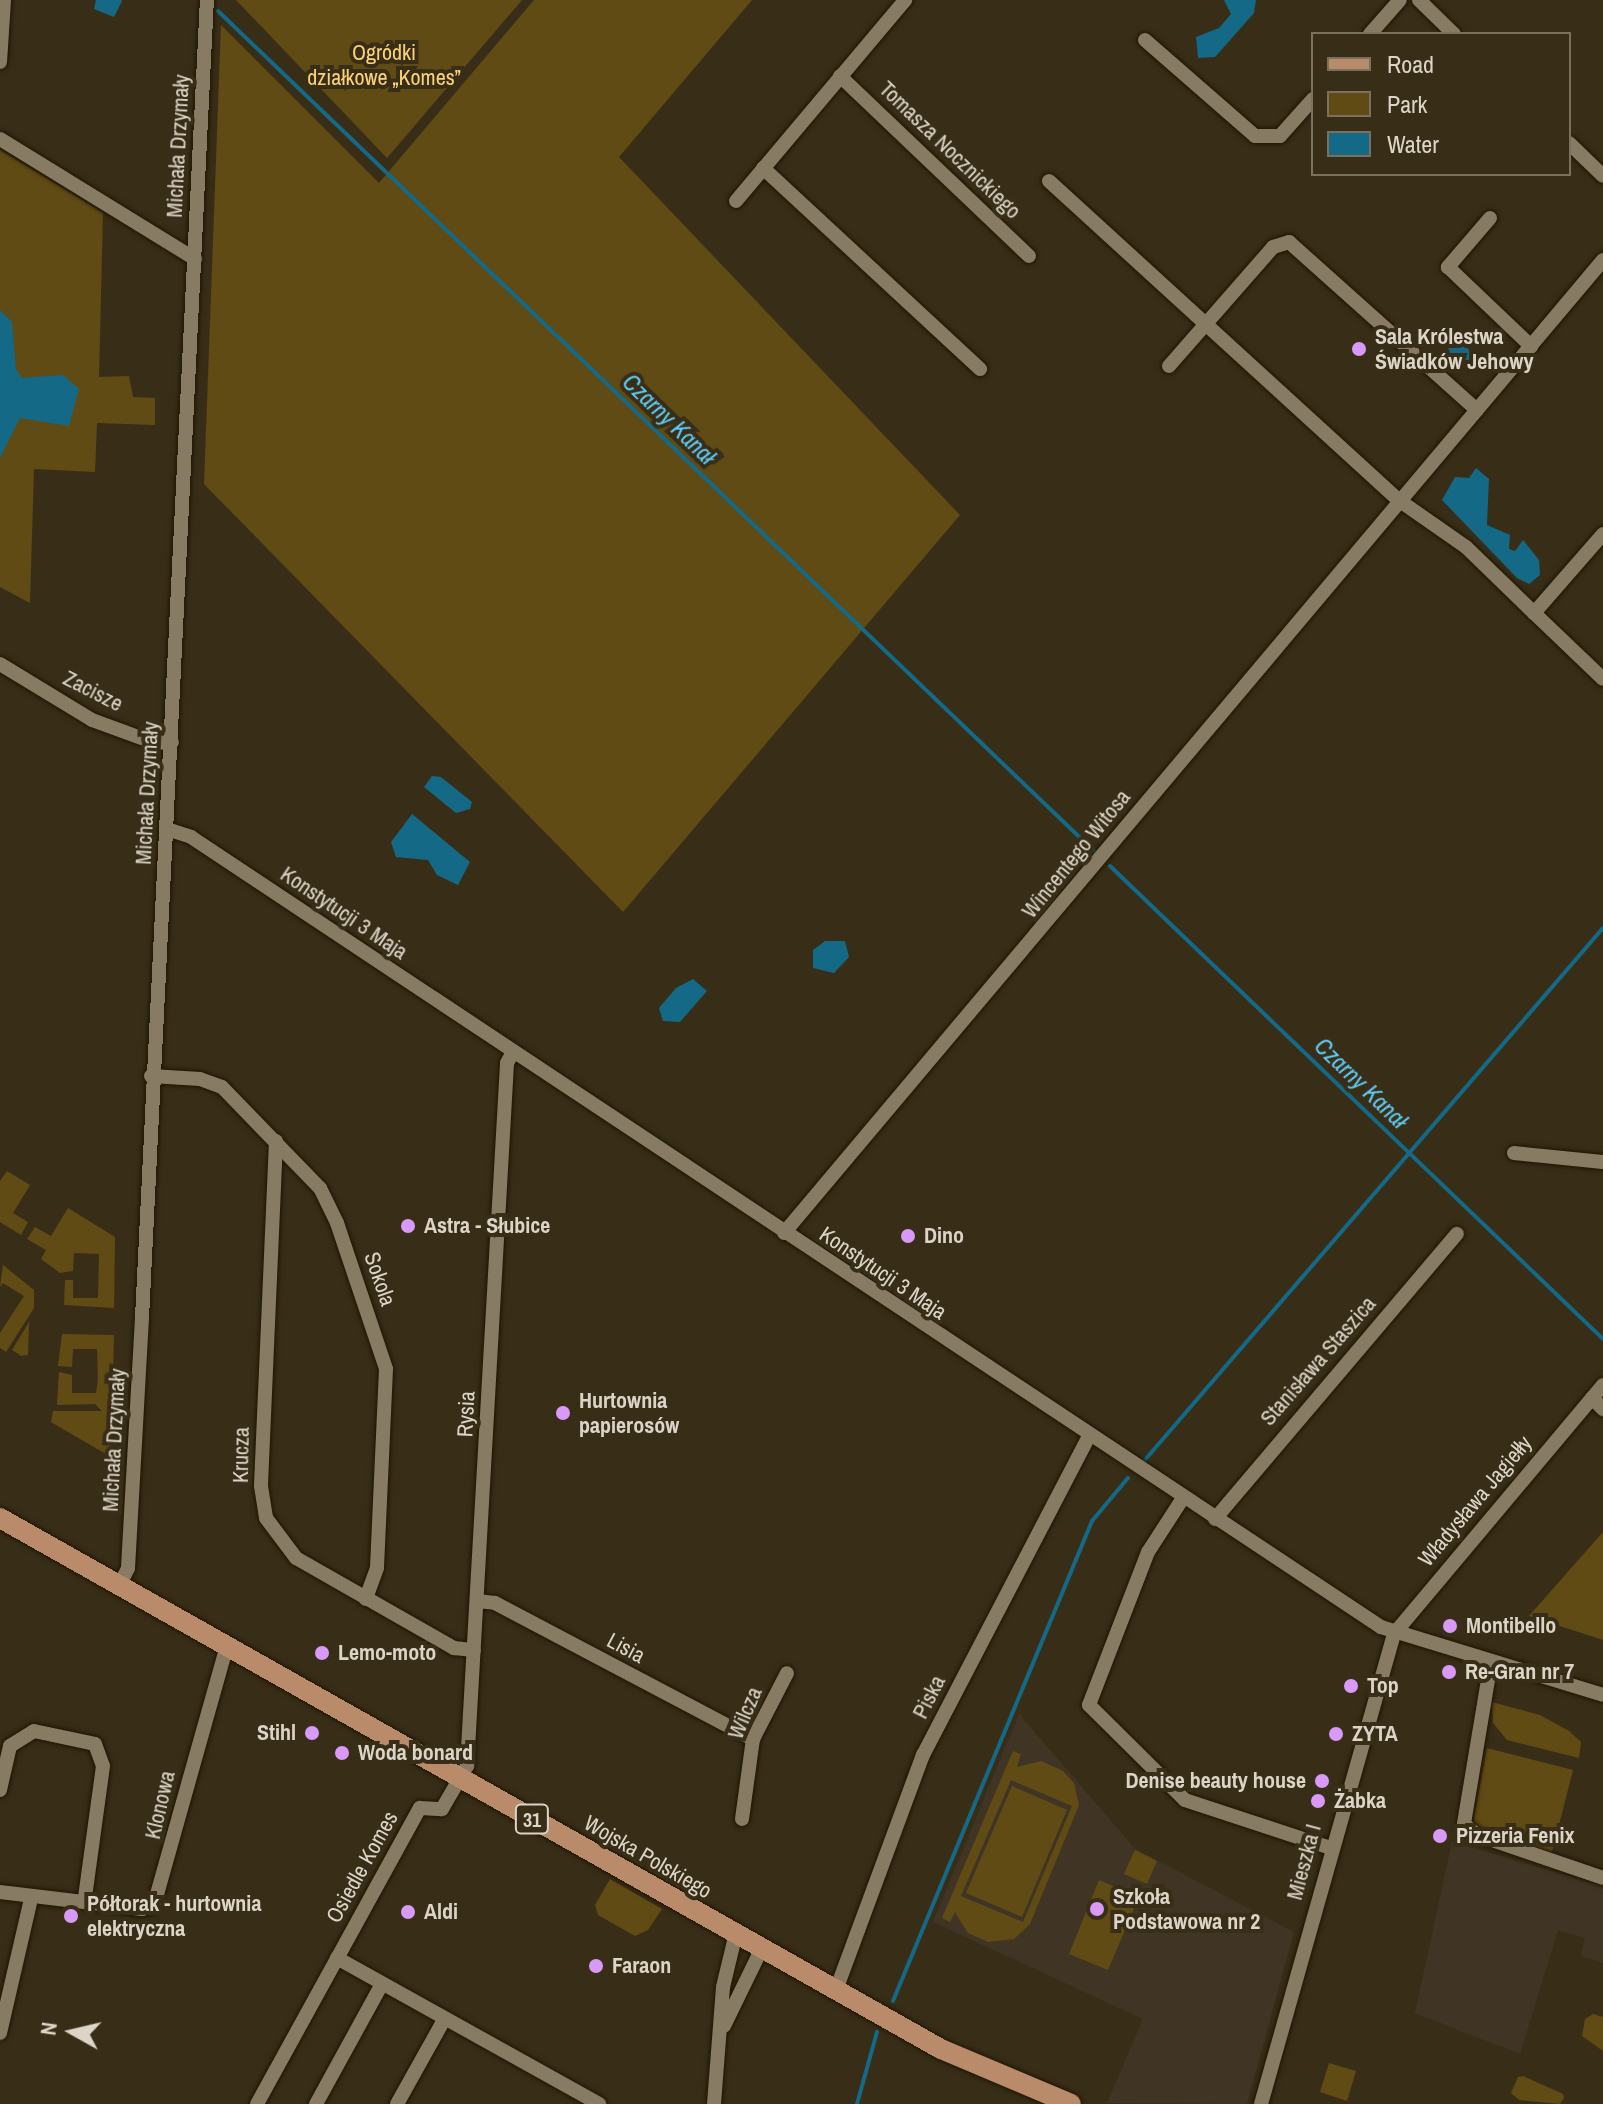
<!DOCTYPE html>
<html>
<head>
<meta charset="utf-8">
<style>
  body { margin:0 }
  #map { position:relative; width:1603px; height:2104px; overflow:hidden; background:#382e18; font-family:"Archivo Narrow",sans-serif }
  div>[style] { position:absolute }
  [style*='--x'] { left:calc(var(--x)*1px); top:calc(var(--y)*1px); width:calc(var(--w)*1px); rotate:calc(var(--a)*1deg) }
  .education>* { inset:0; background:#403525 }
  .green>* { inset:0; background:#614b15 }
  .water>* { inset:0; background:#136986 }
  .stream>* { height:4px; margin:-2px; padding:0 2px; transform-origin:2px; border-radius:2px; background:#136986 }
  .roads { filter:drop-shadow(0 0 2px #1f1602) drop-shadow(0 0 2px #1f1602) }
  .street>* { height:14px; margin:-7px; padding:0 7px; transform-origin:7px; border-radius:7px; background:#877b63 }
  .primary>* { height:20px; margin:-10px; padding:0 10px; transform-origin:10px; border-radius:10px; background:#b98b6a }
  .dots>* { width:22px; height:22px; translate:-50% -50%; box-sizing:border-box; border:4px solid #382e18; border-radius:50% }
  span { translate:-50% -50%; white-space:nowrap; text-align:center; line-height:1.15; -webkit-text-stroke:8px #382e18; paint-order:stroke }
  .shield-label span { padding:2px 6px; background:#382e18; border:2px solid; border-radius:6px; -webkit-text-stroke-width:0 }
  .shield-label { font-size:20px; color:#dbd4c7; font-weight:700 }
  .park-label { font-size:22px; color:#fcd279 }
  .street-label { font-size:22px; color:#dbd4c7 }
  .poi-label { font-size:22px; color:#dbd4c7; font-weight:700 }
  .left { translate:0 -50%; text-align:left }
  .right { translate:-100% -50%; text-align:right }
  .water-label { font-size:24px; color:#5ecdf8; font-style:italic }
  .legend { position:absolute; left:1311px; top:32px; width:260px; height:144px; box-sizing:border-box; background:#382e18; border:2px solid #79705e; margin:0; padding:10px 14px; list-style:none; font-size:24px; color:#dbd4c7 }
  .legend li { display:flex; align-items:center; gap:16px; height:40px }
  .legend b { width:40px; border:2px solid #79705e }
  .north { position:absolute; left:32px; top:1992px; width:80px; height:80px; -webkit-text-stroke:6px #382e18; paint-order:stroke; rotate:278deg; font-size:22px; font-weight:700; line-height:32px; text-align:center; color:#dbd4c7 }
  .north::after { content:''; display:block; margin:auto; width:28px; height:36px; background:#dbd4c7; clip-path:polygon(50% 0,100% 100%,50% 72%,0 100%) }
</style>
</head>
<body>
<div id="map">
  <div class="education">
    <i style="clip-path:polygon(1019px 1714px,1135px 1849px,1294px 1932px,1247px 2104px,1107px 2103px,1143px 2019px,933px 1922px)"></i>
    <i style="clip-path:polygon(1452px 1842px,1603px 1886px,1603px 1963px,1581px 1956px,1585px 1938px,1558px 1930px,1520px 2054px,1415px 2013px)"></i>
  </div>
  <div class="green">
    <i style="clip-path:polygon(236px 0,522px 0,387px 158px)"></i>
    <i style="clip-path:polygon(534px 0,752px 0,619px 157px,960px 515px,623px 912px,204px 484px,221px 25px,379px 183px)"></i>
    <i style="clip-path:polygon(0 150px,103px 213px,99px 377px,129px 376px,133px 397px,155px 398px,155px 425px,97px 423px,95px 472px,34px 469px,30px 603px,0 587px)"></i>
    <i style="clip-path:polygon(7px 1171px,30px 1185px,13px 1213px,28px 1222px,21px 1235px,0 1222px,0 1181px)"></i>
    <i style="clip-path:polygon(68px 1208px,115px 1237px,114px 1308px,64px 1305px,65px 1280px,73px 1280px,73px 1298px,98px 1298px,99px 1254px,74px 1253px,73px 1271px,60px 1273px,41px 1259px,46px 1250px,27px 1239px,35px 1227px,51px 1236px)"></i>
    <i style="clip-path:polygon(3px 1265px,34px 1290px,34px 1308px,6px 1352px,0 1348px,0 1333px,24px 1296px,3px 1283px,0 1287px)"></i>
    <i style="clip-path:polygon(29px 1322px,28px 1355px,21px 1356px,12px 1350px)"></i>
    <i style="clip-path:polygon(62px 1334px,114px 1335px,111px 1457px,51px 1422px,53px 1411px,102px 1411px,95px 1404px,57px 1405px,59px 1372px,72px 1375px,72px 1393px,96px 1393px,98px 1379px,97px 1349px,73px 1349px,72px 1367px,58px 1366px)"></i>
    <i style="clip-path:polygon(1603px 1532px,1603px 1640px,1529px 1616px)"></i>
    <i style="clip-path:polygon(1492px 1702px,1540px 1715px,1569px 1731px,1581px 1742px,1579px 1758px,1507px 1740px,1493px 1723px)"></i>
    <i style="clip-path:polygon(1487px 1748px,1573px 1770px,1552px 1852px,1479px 1831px,1473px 1824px)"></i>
    <i style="clip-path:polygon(evenodd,1013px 1751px,1021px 1754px,1017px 1767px,1041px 1761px,1063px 1771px,1074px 1783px,1079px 1805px,1030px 1924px,1014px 1939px,988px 1942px,968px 1933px,955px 1912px,950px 1922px,942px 1918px,1013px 1751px,1011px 1780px,1072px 1806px,1023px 1922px,961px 1896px,1011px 1780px)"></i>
    <i style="clip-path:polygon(1012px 1786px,1067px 1810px,1022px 1917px,966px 1893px)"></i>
    <i style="clip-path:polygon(1135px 1850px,1157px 1861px,1147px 1884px,1124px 1874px)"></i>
    <i style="clip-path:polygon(610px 1879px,662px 1909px,648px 1930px,635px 1936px,598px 1915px,595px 1905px)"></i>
    <i style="clip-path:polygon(1099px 1880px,1139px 1897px,1108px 1970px,1069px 1954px)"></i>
    <i style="clip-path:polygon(1593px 2014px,1603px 2017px,1603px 2051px,1582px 2036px,1585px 2019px)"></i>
    <i style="clip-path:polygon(1329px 2063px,1356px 2071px,1347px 2101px,1320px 2092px)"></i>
    <i style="clip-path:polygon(1523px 2076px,1563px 2094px,1564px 2098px,1560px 2104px,1519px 2100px,1511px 2093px,1518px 2077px)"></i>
  </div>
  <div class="water">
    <i style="clip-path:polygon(96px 0,121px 0,122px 1px,114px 17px,94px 9px)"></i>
    <i style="clip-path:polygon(1224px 0,1256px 0,1254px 13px,1215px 57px,1198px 58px,1196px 37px,1219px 28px,1231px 14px)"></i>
    <i style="clip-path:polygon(0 310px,12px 322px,16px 369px,22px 378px,63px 375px,79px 389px,69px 426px,20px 418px,0 458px)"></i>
    <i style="clip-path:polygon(1457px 340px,1483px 361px,1478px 367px,1470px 360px,1442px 360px,1442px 354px)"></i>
    <i style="clip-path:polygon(1476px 468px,1489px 479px,1487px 525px,1510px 535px,1509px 549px,1515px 551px,1523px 540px,1539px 560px,1540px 575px,1529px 584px,1517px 578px,1442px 500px,1455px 477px,1469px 478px)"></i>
    <i style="clip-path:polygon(432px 776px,441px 777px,472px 802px,470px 809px,456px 813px,424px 787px)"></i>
    <i style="clip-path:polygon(412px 814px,470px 862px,458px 885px,437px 875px,428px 860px,396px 857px,391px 842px)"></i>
    <i style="clip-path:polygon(825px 941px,845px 941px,849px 957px,834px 973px,813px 968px,813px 950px)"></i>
    <i style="clip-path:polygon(693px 979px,707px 991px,680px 1022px,663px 1021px,659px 1008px,676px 988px)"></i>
  </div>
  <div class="stream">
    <i style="--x:218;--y:11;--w:1215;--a:43.8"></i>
    <i style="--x:1110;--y:866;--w:683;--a:43.81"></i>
    <i style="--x:1144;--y:1461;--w:703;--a:-49.27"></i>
    <i style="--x:893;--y:2001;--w:520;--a:-67.48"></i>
    <i style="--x:1092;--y:1521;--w:56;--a:-50.1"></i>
    <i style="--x:857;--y:2104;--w:75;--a:-74.5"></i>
  </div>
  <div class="roads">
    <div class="street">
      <i style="--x:1419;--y:0;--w:49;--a:44.2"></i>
      <i style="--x:1370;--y:34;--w:45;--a:-48.6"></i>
      <i style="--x:1145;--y:40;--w:146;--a:41.1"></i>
      <i style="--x:1255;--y:136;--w:25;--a:0"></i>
      <i style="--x:1280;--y:136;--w:50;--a:-48.3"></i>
      <i style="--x:0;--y:62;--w:62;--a:-86.3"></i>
      <i style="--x:840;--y:76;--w:261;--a:43.6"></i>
      <i style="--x:0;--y:139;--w:229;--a:31.6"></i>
      <i style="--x:1569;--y:143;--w:47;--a:44.1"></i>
      <i style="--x:763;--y:168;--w:296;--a:42.8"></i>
      <i style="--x:1049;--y:181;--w:475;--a:42.4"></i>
      <i style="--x:1400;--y:501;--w:80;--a:34.9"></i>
      <i style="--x:1466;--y:547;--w:95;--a:44.1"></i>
      <i style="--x:736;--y:201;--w:263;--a:-49.9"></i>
      <i style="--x:1490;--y:218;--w:65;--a:130.6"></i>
      <i style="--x:1448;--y:267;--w:115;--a:43.6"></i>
      <i style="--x:1169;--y:366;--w:158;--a:-48.8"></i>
      <i style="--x:1273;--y:247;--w:17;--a:-17"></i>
      <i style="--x:1289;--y:242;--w:252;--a:41.8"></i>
      <i style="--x:1603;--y:534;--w:105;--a:131.1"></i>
      <i style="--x:1534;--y:613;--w:95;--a:43.7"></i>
      <i style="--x:0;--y:664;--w:108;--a:31.3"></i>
      <i style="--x:92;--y:720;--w:67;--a:20.1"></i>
      <i style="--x:155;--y:743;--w:17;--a:-3"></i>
      <i style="--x:167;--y:829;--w:25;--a:18"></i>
      <i style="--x:191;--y:837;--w:1428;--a:33.58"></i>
      <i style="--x:1381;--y:1627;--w:232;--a:17"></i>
      <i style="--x:151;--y:1076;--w:49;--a:3.5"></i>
      <i style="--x:200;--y:1079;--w:23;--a:20"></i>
      <i style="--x:222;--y:1087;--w:141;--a:45.9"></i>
      <i style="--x:320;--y:1188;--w:39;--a:64"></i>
      <i style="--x:337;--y:1223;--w:154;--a:71.4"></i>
      <i style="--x:386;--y:1369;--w:199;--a:92.6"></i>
      <i style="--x:377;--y:1568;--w:33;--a:110"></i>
      <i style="--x:276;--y:1141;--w:345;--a:92.5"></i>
      <i style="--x:261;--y:1486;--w:32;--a:81"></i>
      <i style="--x:266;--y:1518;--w:50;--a:53.1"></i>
      <i style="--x:296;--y:1558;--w:182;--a:29.7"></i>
      <i style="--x:454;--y:1648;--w:20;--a:6"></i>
      <i style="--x:1514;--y:1153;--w:89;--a:5.8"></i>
      <i style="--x:784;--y:1233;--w:1272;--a:-49.91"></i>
      <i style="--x:1592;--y:1398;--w:16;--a:45"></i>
      <i style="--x:1183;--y:1498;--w:64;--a:122.9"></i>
      <i style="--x:1148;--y:1552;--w:164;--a:111.1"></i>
      <i style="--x:1089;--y:1705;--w:135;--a:44.7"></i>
      <i style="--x:1185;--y:1800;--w:154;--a:18.2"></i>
      <i style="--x:1215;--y:1519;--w:374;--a:-49.7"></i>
      <i style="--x:119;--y:1586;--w:20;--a:-63"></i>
      <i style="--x:128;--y:1568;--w:250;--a:-86.8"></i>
      <i style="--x:142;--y:1318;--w:1320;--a:-87.18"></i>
      <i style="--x:477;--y:1601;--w:18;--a:6"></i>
      <i style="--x:495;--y:1603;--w:292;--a:27.8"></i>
      <i style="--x:1491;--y:1662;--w:164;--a:99.5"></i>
      <i style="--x:1464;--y:1824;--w:17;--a:40"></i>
      <i style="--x:1477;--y:1835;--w:133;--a:18.8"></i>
      <i style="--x:0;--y:1790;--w:45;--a:-77.2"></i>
      <i style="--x:10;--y:1746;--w:28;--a:-32"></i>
      <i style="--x:34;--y:1731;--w:62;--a:12"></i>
      <i style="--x:95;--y:1744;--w:23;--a:70"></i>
      <i style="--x:103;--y:1766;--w:133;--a:97.8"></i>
      <i style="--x:742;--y:1819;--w:81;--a:-82.2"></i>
      <i style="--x:753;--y:1739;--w:74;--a:-62.7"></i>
      <i style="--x:0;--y:1892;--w:143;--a:6.8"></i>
      <i style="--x:142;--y:1909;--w:13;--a:-18"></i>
      <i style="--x:154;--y:1905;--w:269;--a:-74.3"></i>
      <i style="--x:337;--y:1958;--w:300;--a:29.1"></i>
      <i style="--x:836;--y:1990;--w:251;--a:-69.7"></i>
      <i style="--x:923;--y:1755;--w:360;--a:-62.5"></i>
      <i style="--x:724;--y:2026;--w:87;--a:-64"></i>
      <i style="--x:0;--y:2033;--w:138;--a:-77"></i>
      <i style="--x:257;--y:2104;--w:338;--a:-61.2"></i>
      <i style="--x:420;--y:1808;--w:22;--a:3"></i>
      <i style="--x:442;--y:1809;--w:50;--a:-59.8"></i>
      <i style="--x:467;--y:1766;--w:704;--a:-86.74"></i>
      <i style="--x:507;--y:1063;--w:13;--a:-61"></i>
      <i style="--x:316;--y:2104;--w:137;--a:-61.2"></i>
      <i style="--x:397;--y:2104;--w:98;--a:-60.8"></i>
      <i style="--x:714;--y:2104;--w:117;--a:-85.6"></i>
      <i style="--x:723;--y:1987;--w:56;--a:-76.5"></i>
      <i style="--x:1261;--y:2104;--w:488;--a:-74.2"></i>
      <i style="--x:1394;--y:1634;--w:325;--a:-50"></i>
    </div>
    <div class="primary">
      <i style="--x:0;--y:1518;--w:1080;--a:29.44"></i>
      <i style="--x:941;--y:2049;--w:141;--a:22.9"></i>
    </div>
  </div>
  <div class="dots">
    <i style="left:1359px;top:349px;background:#d99af7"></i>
    <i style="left:408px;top:1226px;background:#d99af7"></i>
    <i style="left:908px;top:1236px;background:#d99af7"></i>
    <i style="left:563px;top:1413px;background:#d99af7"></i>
    <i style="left:1450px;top:1626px;background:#d99af7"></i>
    <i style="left:322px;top:1653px;background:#d99af7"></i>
    <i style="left:1449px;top:1672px;background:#d99af7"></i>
    <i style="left:1351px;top:1686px;background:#d99af7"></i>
    <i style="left:312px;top:1733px;background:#d99af7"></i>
    <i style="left:1336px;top:1734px;background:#d99af7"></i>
    <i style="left:342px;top:1753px;background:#d99af7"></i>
    <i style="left:1322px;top:1781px;background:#d99af7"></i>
    <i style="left:1318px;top:1801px;background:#d99af7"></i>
    <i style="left:1440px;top:1836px;background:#d99af7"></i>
    <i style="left:1097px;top:1909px;background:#d99af7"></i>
    <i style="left:408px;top:1912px;background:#d99af7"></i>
    <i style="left:71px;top:1916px;background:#d99af7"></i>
    <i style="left:596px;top:1966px;background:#d99af7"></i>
  </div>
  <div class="shield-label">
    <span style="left:532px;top:1819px">31</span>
  </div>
  <div class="park-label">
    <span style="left:384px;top:65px">Ogródki<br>działkowe „Komes”</span>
  </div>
  <div class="street-label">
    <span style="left:178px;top:146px;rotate:-87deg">Michała Drzymały</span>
    <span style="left:950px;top:150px;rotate:44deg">Tomasza Nocznickiego</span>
    <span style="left:93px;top:691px;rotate:27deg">Zacisze</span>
    <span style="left:147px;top:793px;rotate:-87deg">Michała Drzymały</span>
    <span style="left:1076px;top:854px;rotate:-51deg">Wincentego Witosa</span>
    <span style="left:344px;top:913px;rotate:34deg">Konstytucji 3 Maja</span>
    <span style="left:883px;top:1273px;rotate:34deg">Konstytucji 3 Maja</span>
    <span style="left:380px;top:1279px;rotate:71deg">Sokola</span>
    <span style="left:1318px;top:1361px;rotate:-49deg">Stanisława Staszica</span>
    <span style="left:466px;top:1414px;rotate:-87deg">Rysia</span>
    <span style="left:114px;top:1440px;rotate:-87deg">Michała Drzymały</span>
    <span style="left:241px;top:1455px;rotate:-89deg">Krucza</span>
    <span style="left:1475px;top:1501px;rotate:-50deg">Władysława Jagiełły</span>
    <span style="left:626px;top:1648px;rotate:28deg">Lisia</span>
    <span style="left:929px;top:1697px;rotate:-63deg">Piska</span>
    <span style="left:745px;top:1713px;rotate:-67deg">Wilcza</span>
    <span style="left:160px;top:1805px;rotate:-77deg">Klonowa</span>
    <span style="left:648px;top:1857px;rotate:30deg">Wojska Polskiego</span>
    <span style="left:1304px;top:1862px;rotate:-75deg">Mieszka I</span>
    <span style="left:362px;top:1867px;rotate:-61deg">Osiedle Komes</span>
  </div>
  <div class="poi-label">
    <span class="left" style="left:1375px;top:349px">Sala Królestwa<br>Świadków Jehowy</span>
    <span class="left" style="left:424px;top:1226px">Astra - Słubice</span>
    <span class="left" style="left:924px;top:1236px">Dino</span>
    <span class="left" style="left:579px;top:1413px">Hurtownia<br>papierosów</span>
    <span class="left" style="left:1466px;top:1626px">Montibello</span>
    <span class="left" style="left:338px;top:1653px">Lemo-moto</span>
    <span class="left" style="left:1465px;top:1672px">Re-Gran nr 7</span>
    <span class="left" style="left:1367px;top:1686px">Top</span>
    <span class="right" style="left:296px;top:1733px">Stihl</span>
    <span class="left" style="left:1352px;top:1734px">ZYTA</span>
    <span class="left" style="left:358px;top:1753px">Woda bonard</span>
    <span class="right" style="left:1306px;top:1781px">Denise beauty house</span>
    <span class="left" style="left:1334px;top:1801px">Żabka</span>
    <span class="left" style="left:1456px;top:1836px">Pizzeria Fenix</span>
    <span class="left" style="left:1113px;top:1909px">Szkoła<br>Podstawowa nr 2</span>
    <span class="left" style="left:87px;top:1916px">Półtorak - hurtownia<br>elektryczna</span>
    <span class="left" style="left:424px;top:1912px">Aldi</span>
    <span class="left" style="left:612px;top:1966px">Faraon</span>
  </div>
  <div class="water-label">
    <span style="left:669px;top:419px;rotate:44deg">Czarny Kanał</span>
    <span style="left:1361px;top:1083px;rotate:44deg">Czarny Kanał</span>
  </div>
  <ul class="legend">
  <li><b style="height:10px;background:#b98b6a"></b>Road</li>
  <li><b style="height:22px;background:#614b15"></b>Park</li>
  <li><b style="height:22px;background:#136986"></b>Water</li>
  </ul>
  <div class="north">N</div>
</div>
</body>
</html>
